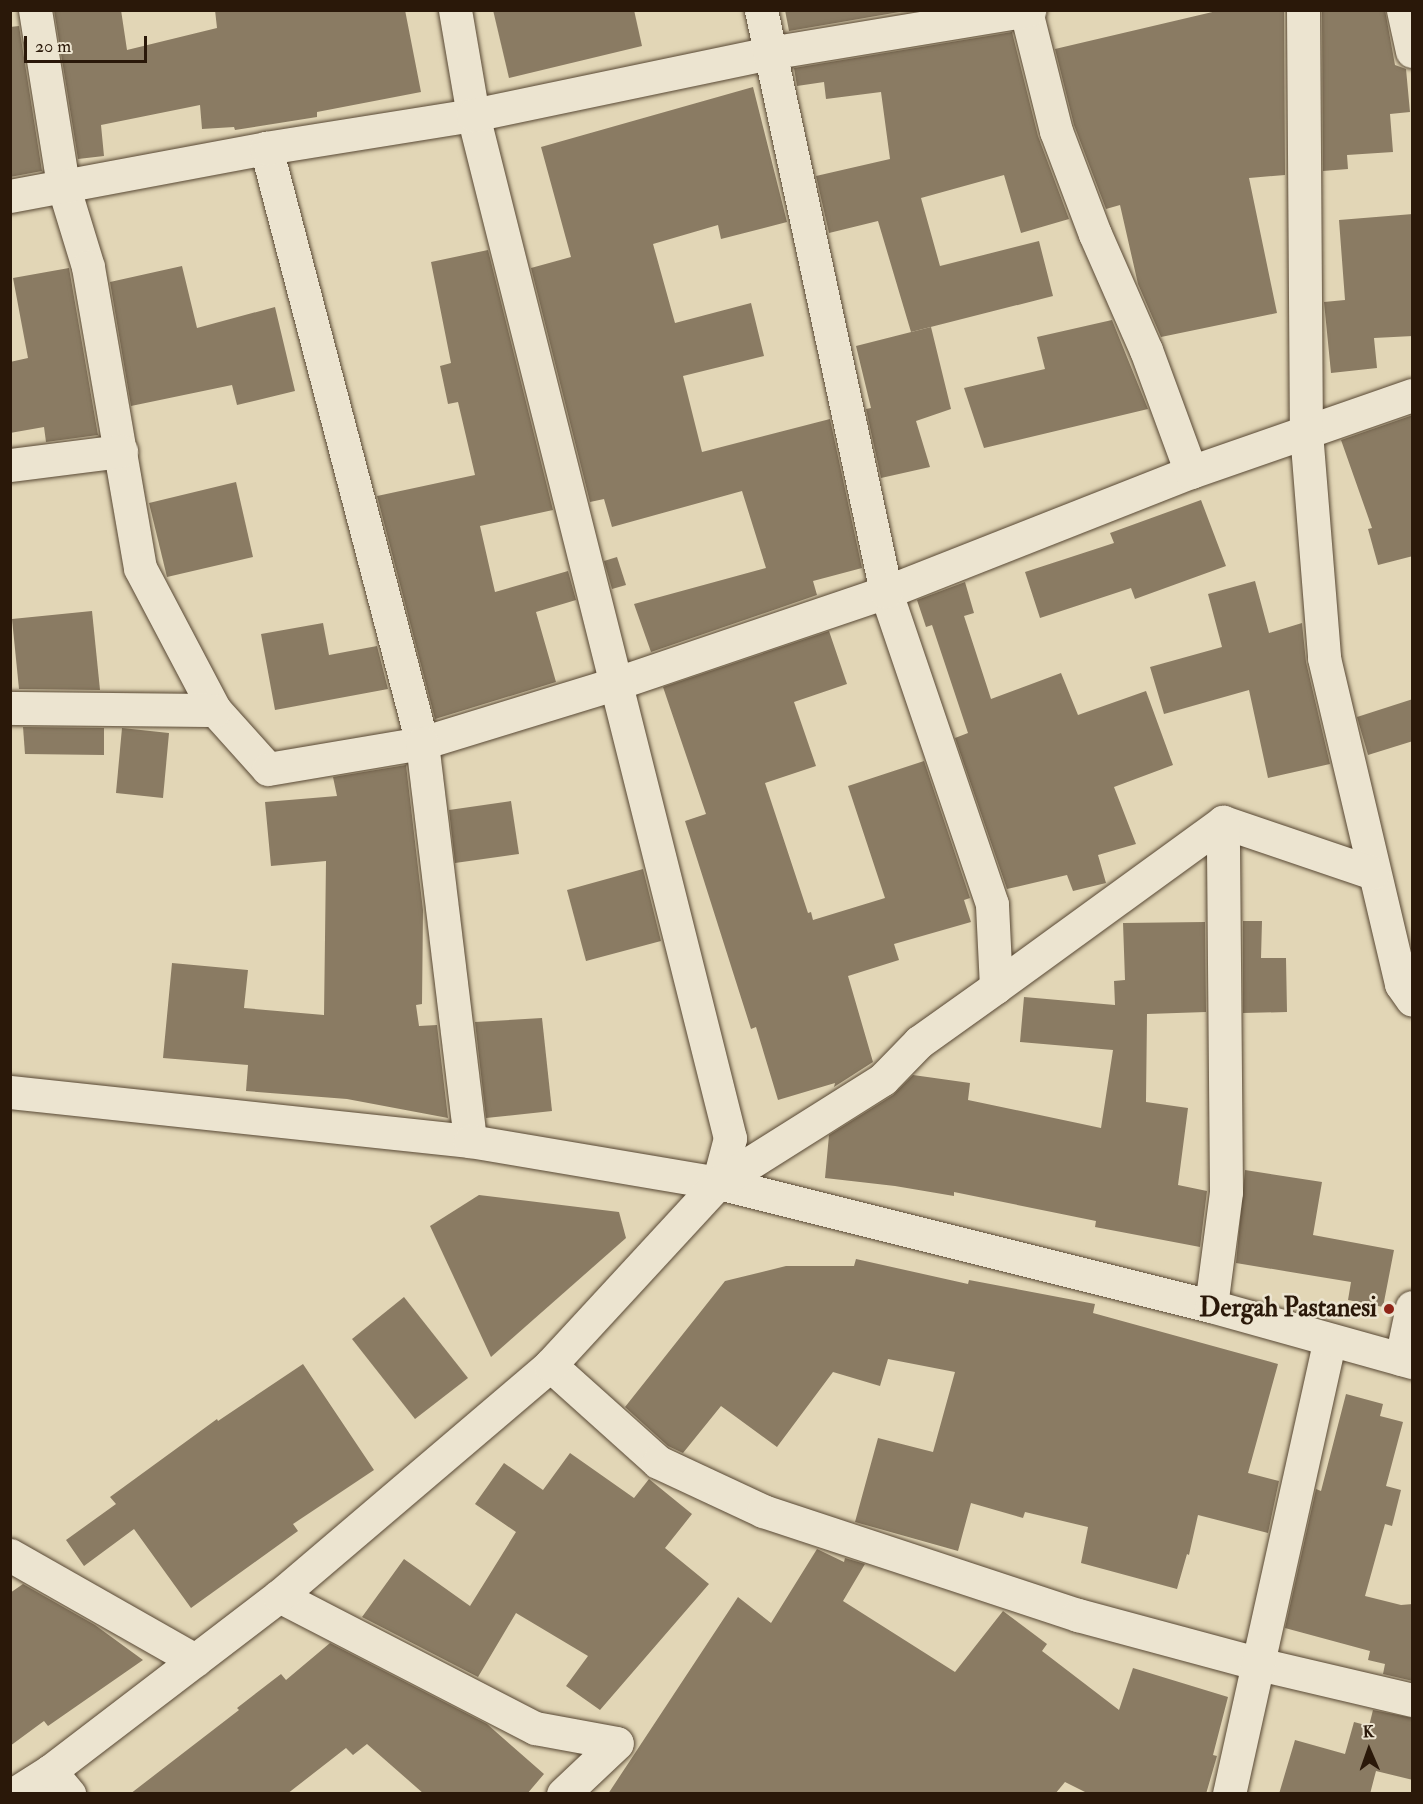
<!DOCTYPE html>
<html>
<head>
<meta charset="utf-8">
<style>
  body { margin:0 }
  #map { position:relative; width:1423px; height:1804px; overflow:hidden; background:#e2d6b6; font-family:"IM FELL Double Pica",serif }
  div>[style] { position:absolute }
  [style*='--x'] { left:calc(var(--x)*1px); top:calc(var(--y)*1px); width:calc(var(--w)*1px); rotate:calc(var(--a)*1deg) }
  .building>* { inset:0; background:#8a7b63 }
  .roads { filter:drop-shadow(0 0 2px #584834) drop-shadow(0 0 2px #584834) }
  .minor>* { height:33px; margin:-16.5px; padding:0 16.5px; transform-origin:16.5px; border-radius:16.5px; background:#ece4d0 }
  .tertiary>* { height:33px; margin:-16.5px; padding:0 16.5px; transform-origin:16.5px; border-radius:16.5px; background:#ece4d0 }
  .dots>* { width:16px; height:16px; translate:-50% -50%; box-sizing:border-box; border:3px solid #ece4d0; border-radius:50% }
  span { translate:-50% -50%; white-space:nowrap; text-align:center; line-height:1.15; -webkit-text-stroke:5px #ece4d0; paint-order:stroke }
  .poi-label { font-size:26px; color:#2a1809; font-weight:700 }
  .right { translate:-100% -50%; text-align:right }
  .frame { position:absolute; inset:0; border:12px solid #2a1809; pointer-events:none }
  .north { position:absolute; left:1339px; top:1720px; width:60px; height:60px; -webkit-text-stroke:4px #ece4d0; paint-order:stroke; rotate:358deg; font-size:16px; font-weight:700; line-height:24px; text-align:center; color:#2a1809 }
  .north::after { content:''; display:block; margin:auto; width:21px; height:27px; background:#2a1809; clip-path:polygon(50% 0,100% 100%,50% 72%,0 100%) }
  .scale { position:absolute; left:24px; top:36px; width:123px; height:27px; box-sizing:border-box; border:3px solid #2a1809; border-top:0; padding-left:8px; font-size:18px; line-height:21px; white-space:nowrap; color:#2a1809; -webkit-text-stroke:4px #ece4d0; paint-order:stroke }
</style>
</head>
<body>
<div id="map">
  <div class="building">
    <i style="clip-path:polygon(54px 10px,121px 10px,127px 50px,217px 28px,215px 10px,405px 10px,421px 92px,317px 112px,317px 117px,235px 130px,234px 127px,202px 129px,200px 105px,101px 125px,104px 156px,78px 159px)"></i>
    <i style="clip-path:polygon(493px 10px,634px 10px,642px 46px,509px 78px)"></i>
    <i style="clip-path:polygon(785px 10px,911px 10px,789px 31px)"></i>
    <i style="clip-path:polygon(1221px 10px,1284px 10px,1285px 175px,1249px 178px,1277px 313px,1161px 337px,1138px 284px,1120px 205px,1106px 209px,1074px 125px,1055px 49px)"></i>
    <i style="clip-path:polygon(1322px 10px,1385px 10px,1395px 65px,1406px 69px,1410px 112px,1390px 114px,1393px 152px,1347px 155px,1348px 169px,1323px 171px)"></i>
    <i style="clip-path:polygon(19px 26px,42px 171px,10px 177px,10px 27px)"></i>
    <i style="clip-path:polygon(1012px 32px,1038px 136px,1069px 219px,1021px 233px,1004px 175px,921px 198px,940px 266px,1039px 241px,1053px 296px,911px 332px,878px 221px,829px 233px,816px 176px,890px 159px,881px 92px,826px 99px,824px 82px,797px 86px,794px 68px)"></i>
    <i style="clip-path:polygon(753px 87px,787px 222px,721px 239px,718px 225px,653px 244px,675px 323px,751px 303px,764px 356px,683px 376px,702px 452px,830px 419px,862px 568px,813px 581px,817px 595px,651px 652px,634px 604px,766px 568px,742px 491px,612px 527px,604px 499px,590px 502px,531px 268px,571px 257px,541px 147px)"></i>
    <i style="clip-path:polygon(1413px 214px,1413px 336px,1374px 338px,1377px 368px,1331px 373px,1324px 302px,1345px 300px,1339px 220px)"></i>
    <i style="clip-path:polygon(488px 250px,553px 510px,480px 526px,495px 592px,568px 571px,576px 600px,536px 612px,556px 682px,435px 719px,377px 496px,475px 475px,458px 402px,448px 404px,440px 366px,451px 363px,431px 262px)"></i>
    <i style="clip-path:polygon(182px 266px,197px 328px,275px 307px,295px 391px,237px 405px,232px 385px,131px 406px,110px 282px)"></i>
    <i style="clip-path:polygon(69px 268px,98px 435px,46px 442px,44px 427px,10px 433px,10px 362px,28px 358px,13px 278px)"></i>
    <i style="clip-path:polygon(1112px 320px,1148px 409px,984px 448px,964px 388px,1045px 369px,1037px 337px)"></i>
    <i style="clip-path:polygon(931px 327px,951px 409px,916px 421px,930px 467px,881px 478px,866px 409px,871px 408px,856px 346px)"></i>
    <i style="clip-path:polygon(1413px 415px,1413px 556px,1378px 565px,1368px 529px,1372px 528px,1341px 440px)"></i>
    <i style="clip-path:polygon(236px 482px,253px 557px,167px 577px,149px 503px)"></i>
    <i style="clip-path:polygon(1201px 500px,1226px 566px,1135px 599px,1131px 588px,1040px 618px,1025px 572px,1114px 543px,1110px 533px)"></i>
    <i style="clip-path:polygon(617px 557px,626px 585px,612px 589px,604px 561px)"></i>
    <i style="clip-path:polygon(1255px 581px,1269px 633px,1302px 623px,1306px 662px,1330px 764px,1268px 778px,1249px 690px,1164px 714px,1150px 667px,1222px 647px,1208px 594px)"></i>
    <i style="clip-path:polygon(965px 582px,974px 613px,964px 616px,991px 699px,1061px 673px,1078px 715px,1146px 691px,1173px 765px,1114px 787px,1136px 844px,1098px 855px,1106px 883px,1073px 891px,1067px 875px,1007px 889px,955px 738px,968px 733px,932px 625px,926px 627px,917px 600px)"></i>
    <i style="clip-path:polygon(92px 611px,100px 690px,19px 689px,12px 619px)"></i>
    <i style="clip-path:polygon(323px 623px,329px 655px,377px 646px,388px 689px,275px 710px,261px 634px)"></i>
    <i style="clip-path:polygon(829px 631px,847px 684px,794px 702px,816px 766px,765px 783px,808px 913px,811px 912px,813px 920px,885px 898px,848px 786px,924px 761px,970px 898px,964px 900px,971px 922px,894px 944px,899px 960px,848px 976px,873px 1062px,834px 1087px,835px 1083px,778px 1100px,756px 1027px,751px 1029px,685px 821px,706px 814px,663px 687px)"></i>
    <i style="clip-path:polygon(1413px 699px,1413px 741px,1368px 755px,1357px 717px)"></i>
    <i style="clip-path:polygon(23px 727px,104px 728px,104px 755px,25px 754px)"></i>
    <i style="clip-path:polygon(122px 728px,169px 733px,163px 798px,116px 793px)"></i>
    <i style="clip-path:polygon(406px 765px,423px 910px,422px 1004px,416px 1005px,419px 1026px,437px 1025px,448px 1118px,347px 1099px,246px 1091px,248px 1065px,163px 1058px,172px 963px,248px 970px,244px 1008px,324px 1015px,326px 861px,271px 866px,265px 802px,337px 796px,333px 777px)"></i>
    <i style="clip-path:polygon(511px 801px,519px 854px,455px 863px,449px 810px)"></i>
    <i style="clip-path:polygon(643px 869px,661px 941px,586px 961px,567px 890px)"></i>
    <i style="clip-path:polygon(1243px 921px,1262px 921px,1261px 958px,1286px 958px,1287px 1012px,1243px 1013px)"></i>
    <i style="clip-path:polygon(1205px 922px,1206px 1012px,1147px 1014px,1146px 1102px,1188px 1108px,1178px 1185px,1207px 1191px,1200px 1247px,1095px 1227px,1096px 1221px,954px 1192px,954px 1196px,895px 1186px,825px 1178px,829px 1135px,893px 1095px,913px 1075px,970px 1083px,968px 1100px,1101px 1128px,1113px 1050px,1020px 1042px,1024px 997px,1115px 1005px,1114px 981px,1125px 980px,1123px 923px)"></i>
    <i style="clip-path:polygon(542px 1018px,552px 1111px,486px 1118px,475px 1022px)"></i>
    <i style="clip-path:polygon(1245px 1170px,1322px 1182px,1313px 1235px,1394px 1250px,1383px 1307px,1348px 1300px,1351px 1282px,1236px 1263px)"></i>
    <i style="clip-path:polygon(479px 1195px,619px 1212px,626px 1238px,491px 1357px,430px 1226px)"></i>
    <i style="clip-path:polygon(856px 1259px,968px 1284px,969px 1280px,1095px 1304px,1093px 1313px,1278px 1364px,1248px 1473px,1279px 1481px,1268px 1533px,1198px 1515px,1189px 1555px,1187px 1554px,1177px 1589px,1081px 1563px,1088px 1527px,1025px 1512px,1023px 1518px,971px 1503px,958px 1551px,855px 1522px,878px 1438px,933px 1452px,955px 1372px,888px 1359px,880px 1386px,833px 1372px,777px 1447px,721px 1406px,683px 1453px,668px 1446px,625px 1407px,725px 1281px,786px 1266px,854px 1266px)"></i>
    <i style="clip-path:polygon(404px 1297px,468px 1378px,415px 1419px,352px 1339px)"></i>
    <i style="clip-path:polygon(303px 1364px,374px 1470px,293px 1524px,298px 1531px,191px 1608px,134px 1529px,84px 1566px,66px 1540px,116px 1504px,110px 1497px,217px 1419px,218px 1421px)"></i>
    <i style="clip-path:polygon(1346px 1394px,1383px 1404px,1380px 1416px,1403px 1422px,1386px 1486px,1401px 1490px,1392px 1526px,1385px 1524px,1365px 1596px,1401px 1605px,1413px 1604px,1413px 1681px,1383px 1674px,1385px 1664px,1368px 1660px,1370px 1651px,1285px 1628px,1316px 1489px,1321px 1491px)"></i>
    <i style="clip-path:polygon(570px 1453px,634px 1498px,649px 1479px,692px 1514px,665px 1548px,709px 1584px,600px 1710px,566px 1686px,588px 1656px,516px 1613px,478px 1677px,362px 1617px,404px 1559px,470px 1606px,516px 1532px,475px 1504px,504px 1463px,543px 1490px)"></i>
    <i style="clip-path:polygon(817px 1549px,844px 1562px,845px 1558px,865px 1564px,843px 1601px,955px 1672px,1003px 1611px,1047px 1644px,1042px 1651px,1119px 1710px,1133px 1668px,1228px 1697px,1213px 1755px,1217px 1756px,1206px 1794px,1089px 1794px,1065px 1782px,1055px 1794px,608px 1794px,738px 1597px,771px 1623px)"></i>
    <i style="clip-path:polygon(23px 1584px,95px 1625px,143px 1660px,48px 1726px,44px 1721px,10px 1746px,10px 1593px)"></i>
    <i style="clip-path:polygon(330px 1643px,487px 1724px,544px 1774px,527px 1794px,424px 1794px,367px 1744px,353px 1755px,346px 1748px,287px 1794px,130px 1794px,239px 1710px,237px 1708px,281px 1674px,286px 1680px)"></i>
    <i style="clip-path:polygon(1373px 1710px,1413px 1718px,1413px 1780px,1376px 1771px,1370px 1794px,1279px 1794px,1295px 1740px,1345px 1754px,1354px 1722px,1369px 1726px)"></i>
  </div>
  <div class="roads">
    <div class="minor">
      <i style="--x:35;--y:10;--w:177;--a:80.9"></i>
      <i style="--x:63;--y:185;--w:86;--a:73"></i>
      <i style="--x:88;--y:267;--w:305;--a:80.2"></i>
      <i style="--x:140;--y:568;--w:161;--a:62.2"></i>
      <i style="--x:215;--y:710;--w:79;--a:48.1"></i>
      <i style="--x:268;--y:769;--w:156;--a:-9.6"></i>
      <i style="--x:422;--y:743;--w:204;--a:-17.1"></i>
      <i style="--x:617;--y:683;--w:284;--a:-18.7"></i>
      <i style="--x:886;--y:592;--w:328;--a:-21.5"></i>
      <i style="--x:1191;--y:472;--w:234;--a:-19.2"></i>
      <i style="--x:455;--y:10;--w:107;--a:80.3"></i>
      <i style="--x:473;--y:115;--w:1055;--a:75.9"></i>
      <i style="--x:730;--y:1138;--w:47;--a:104.9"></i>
      <i style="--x:1303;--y:10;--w:422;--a:89.6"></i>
      <i style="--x:1306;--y:432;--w:227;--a:85.4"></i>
      <i style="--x:1324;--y:658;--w:335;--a:76.7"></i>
      <i style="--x:1401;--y:984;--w:19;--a:55"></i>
      <i style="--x:1403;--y:10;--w:42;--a:77.6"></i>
      <i style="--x:1026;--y:11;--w:124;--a:76"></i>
      <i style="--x:1056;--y:131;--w:110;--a:69.3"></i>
      <i style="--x:1095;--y:234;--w:127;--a:66.3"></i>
      <i style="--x:1146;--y:350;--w:130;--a:69.8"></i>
      <i style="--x:266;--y:148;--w:615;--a:75.31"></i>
      <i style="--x:422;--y:743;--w:401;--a:83.1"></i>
      <i style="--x:10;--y:196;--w:260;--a:-10.6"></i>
      <i style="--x:266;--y:148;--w:210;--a:-9.1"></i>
      <i style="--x:473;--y:115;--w:302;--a:-11.8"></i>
      <i style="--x:769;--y:53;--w:264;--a:-9.4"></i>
      <i style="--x:10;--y:465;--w:112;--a:-7.2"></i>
      <i style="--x:10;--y:708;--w:205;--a:0.6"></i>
      <i style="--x:1223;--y:822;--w:158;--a:18.8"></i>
      <i style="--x:996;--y:987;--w:281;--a:-36"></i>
      <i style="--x:1211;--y:1306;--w:115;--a:-82.5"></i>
      <i style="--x:1226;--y:1192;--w:370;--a:-90.5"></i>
      <i style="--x:1401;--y:1359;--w:53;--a:-78.1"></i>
      <i style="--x:550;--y:1365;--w:145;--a:41.9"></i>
      <i style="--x:658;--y:1462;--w:116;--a:25"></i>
      <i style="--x:763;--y:1511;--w:332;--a:18.3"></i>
      <i style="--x:1078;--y:1615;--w:188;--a:15.1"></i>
      <i style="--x:1259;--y:1664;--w:157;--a:13.2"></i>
      <i style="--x:10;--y:1555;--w:213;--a:29.6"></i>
      <i style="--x:279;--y:1596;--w:288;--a:27.3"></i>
      <i style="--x:535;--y:1728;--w:83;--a:10.4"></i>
      <i style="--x:50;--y:1771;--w:30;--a:50"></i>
      <i style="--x:563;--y:1794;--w:74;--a:-43.4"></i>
      <i style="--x:1229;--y:1794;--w:465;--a:-77.5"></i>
    </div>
    <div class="tertiary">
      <i style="--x:10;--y:1092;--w:463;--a:6.1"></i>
      <i style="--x:470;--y:1141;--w:252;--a:9.6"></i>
      <i style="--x:718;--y:1183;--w:508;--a:14.01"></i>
      <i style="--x:1211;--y:1306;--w:209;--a:15.6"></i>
      <i style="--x:14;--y:1794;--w:43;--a:-32.6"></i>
      <i style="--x:50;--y:1771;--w:288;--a:-37.4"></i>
      <i style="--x:279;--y:1596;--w:356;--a:-40.4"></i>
      <i style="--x:550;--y:1365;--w:248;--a:-47.3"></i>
      <i style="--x:718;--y:1183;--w:195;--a:-32.2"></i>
      <i style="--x:883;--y:1079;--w:52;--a:-45.8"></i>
      <i style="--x:919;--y:1042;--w:95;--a:-35.5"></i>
      <i style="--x:996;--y:987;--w:83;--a:-92.8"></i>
      <i style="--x:992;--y:904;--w:330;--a:-108.8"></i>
      <i style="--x:886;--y:592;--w:595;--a:-102.12"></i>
    </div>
  </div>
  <div class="dots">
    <i style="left:1389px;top:1309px;background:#8f2418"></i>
  </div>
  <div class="poi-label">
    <span class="right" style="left:1377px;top:1309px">Dergah Pastanesi</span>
  </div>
  <div class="frame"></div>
  <div class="north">K</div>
  <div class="scale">20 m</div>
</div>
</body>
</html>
